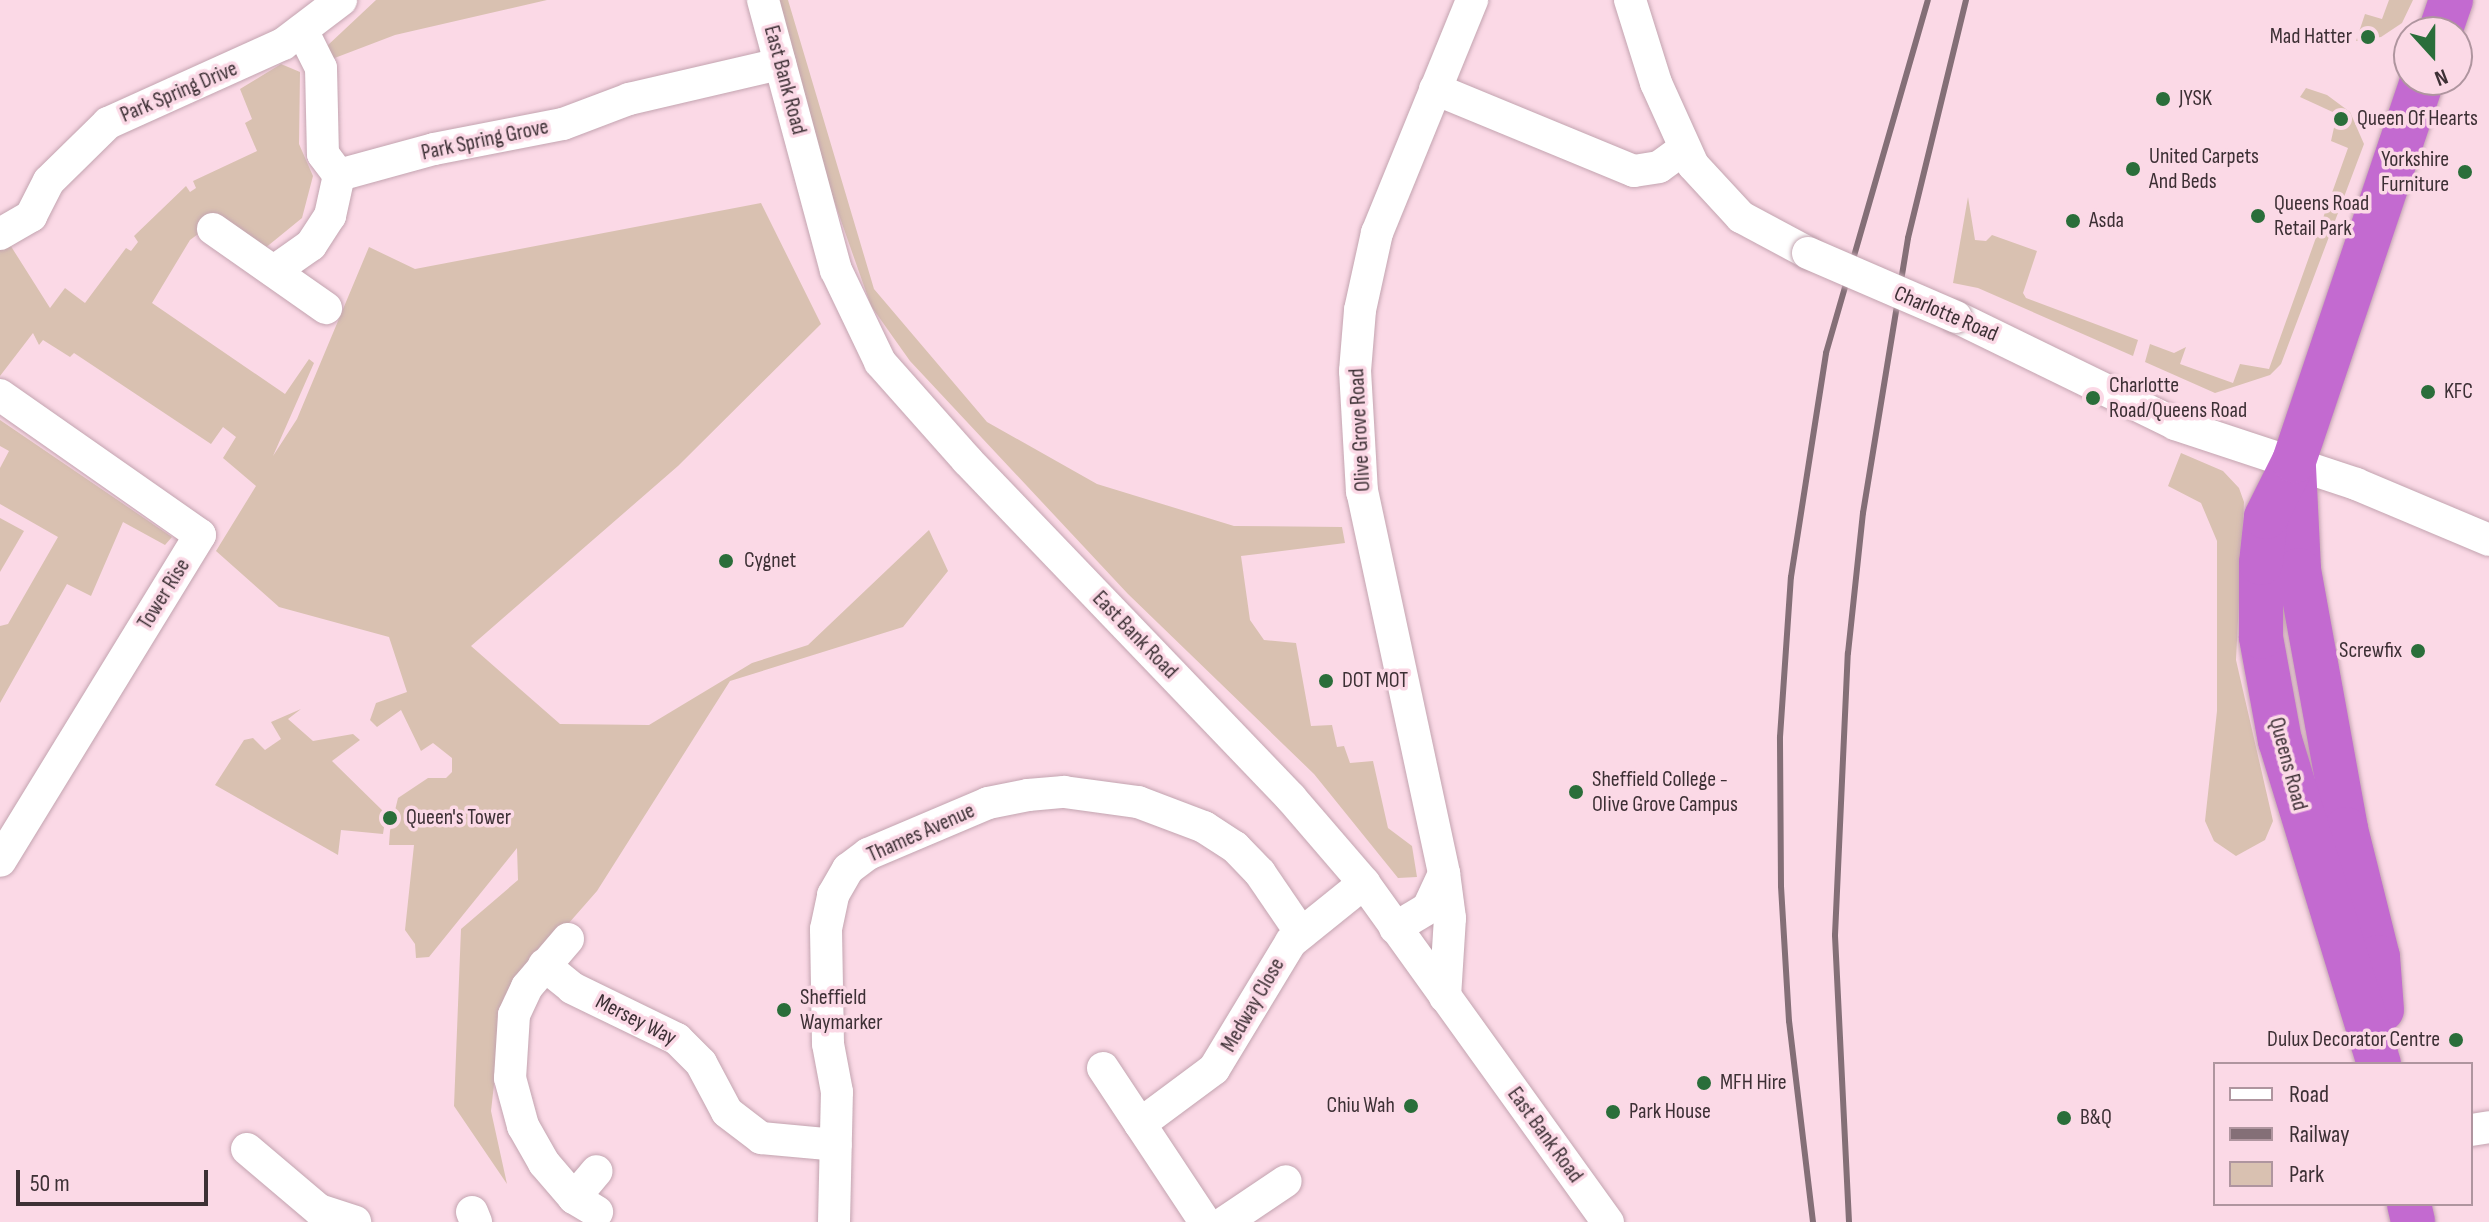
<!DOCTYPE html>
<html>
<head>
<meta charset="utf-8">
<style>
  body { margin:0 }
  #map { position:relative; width:2489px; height:1222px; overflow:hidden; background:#fbd9e6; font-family:"Sofia Sans Condensed",sans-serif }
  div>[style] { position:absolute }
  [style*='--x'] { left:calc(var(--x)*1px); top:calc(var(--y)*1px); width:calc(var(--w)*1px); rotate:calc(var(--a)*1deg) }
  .green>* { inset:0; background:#d9c1b1 }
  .roads { filter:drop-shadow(0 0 2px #c3a4b0) drop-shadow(0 0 2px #c3a4b0) }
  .minor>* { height:32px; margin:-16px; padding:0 16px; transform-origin:16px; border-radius:16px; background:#fff }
  .highway>* { height:44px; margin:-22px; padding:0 22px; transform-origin:22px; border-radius:22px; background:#c36ad0 }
  .rail>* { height:6px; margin:-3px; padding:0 3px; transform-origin:3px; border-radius:3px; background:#846f77 }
  .bridges { filter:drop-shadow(0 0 2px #c3a4b0) drop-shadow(0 0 2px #c3a4b0) }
  .minor-bridge>* { height:32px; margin:-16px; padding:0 16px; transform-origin:16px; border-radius:16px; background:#fff }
  .dots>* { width:22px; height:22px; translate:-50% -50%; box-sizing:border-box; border:4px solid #fbd9e6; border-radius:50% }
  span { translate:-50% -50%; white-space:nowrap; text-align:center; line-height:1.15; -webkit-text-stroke:7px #fbd9e6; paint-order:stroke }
  .poi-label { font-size:22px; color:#3d3035 }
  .right { translate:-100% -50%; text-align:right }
  .left { translate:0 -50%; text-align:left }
  .street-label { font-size:22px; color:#3d3035 }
  .legend { position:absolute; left:2213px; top:1062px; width:260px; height:144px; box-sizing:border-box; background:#fbd9e6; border:2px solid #af959f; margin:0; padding:10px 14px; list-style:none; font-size:24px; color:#3d3035 }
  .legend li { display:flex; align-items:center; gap:16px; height:40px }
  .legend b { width:40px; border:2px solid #af959f }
  .north { position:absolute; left:2393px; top:16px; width:80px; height:80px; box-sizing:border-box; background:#fbd9e6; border:2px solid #af959f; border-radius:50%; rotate:159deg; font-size:22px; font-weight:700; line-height:32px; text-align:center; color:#3d3035 }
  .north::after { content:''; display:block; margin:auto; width:28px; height:36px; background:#2a6e3a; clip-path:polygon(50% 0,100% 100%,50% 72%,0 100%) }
  .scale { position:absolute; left:16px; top:1170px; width:192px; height:36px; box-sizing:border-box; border:4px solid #3d3035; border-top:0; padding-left:10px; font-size:24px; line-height:28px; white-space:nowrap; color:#3d3035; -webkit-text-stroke:6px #fbd9e6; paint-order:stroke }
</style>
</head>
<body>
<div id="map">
  <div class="green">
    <i style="clip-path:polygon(376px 0,547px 0,395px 35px,332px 59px,327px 46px)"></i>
    <i style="clip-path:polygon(775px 0,788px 0,874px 289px,987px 422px,1097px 484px,1234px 526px,1342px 527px,1345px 543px,1241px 556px,1250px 620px,1264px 640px,1296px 643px,1311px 726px,1332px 725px,1337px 747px,1344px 746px,1350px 763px,1373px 761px,1388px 828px,1412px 846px,1417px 877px,1398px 878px,1314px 774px,1128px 594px,910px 361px,871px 306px,833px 198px)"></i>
    <i style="clip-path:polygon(2389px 0,2413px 0,2402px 23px,2381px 37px,2356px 41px,2365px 14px,2382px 19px)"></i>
    <i style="clip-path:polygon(281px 64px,300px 72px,299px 144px,313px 176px,302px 218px,264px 249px,217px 220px,190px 240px,152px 303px,285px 394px,309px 359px,314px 363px,273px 456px,297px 419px,369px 247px,415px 269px,761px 203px,821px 324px,678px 466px,471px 646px,560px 724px,649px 725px,752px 663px,808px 645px,929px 530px,948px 571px,903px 627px,730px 681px,597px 891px,504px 997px,491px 1111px,507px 1184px,454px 1106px,461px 929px,518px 880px,517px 848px,429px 957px,416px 958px,415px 944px,405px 930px,414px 845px,389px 845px,390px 831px,398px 798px,428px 778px,446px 778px,452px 772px,452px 758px,433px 743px,421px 751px,401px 710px,377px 727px,370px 720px,376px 703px,407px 692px,389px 637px,279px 607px,216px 551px,256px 486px,223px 458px,236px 437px,223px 427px,211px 444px,74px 353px,70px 357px,43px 340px,39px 345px,33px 333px,0 376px,0 245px,7px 240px,50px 308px,65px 288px,85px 303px,126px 248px,131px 251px,138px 242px,134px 236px,186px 186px,190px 192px,196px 188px,193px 181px,257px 151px,245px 123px,252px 119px,240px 89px)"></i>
    <i style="clip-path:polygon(2306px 88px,2327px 95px,2350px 112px,2364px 144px,2281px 364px,2270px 375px,2215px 393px,2145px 362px,2150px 344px,2174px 353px,2186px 347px,2180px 364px,2233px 383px,2240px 364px,2269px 369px,2348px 148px,2331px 141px,2337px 114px,2300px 97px)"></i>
    <i style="clip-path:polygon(1968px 197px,1975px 240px,1986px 241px,1992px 235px,2037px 251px,2023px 293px,2026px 298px,2138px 340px,2133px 356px,1978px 288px,1953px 283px)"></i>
    <i style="clip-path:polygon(0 420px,172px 537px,165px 545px,123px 522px,91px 596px,67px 584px,0 703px,0 626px,8px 624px,58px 537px,0 504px,0 468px,9px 451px,0 446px)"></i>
    <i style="clip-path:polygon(2181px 453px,2223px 471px,2239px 488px,2244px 502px,2236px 660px,2273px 821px,2265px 840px,2236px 856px,2214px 841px,2205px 821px,2217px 711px,2217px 541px,2201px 503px,2168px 486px)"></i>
    <i style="clip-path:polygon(0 518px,24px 531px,0 572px)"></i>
    <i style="clip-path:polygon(301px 709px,288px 719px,313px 741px,353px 734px,360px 740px,332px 761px,386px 814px,383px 834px,341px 830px,338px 855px,215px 785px,244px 740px,253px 738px,265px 750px,281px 739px,271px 722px)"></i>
  </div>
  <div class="roads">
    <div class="minor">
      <i style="--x:763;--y:0;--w:280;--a:74.9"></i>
      <i style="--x:836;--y:270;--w:102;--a:64.4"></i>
      <i style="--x:880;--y:362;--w:131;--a:48.4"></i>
      <i style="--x:967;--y:460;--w:468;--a:46.2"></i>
      <i style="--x:1291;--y:798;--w:112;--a:49.3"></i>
      <i style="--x:1364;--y:883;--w:418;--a:54.3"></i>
      <i style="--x:1630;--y:0;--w:87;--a:72.6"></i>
      <i style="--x:1656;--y:83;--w:90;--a:65.7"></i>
      <i style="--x:1693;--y:165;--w:71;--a:47.3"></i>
      <i style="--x:1741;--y:217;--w:76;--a:28.2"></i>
      <i style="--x:302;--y:30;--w:42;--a:63.4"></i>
      <i style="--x:321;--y:68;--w:86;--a:88.7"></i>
      <i style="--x:323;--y:154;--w:26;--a:53"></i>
      <i style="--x:1435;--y:89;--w:215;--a:22.4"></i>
      <i style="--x:1634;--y:171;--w:25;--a:-9"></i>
      <i style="--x:1659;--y:167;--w:31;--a:-36"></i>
      <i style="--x:339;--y:175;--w:98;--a:-15.3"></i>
      <i style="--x:434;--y:149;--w:131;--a:-11"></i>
      <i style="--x:563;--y:124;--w:71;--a:-20.7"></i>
      <i style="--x:629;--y:99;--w:155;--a:-13.1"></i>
      <i style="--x:213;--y:229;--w:138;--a:35"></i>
      <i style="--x:0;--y:234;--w:36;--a:-30"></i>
      <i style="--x:31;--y:216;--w:39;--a:-63"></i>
      <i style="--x:49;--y:181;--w:83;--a:-44.5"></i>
      <i style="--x:108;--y:123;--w:192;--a:-24.3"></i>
      <i style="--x:283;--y:44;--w:73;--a:-37.2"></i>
      <i style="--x:274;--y:271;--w:45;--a:-35.1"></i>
      <i style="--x:311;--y:245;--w:35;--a:-57"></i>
      <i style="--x:330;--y:216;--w:42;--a:-77.6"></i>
      <i style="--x:1956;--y:317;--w:244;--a:26"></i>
      <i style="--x:2175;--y:424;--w:191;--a:18.3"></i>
      <i style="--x:2356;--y:484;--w:144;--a:22.8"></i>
      <i style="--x:0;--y:395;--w:244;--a:35"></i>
      <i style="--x:200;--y:535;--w:382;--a:121.5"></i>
      <i style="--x:1395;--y:928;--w:39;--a:-31"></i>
      <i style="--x:1428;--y:908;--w:38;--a:-65"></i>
      <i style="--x:568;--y:939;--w:63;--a:130.5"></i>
      <i style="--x:527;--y:987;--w:31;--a:115"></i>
      <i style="--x:514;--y:1015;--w:63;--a:93.6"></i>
      <i style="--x:510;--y:1078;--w:50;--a:74.8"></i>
      <i style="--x:523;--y:1126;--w:43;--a:60.4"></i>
      <i style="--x:544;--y:1163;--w:46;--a:49.4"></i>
      <i style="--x:574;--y:1198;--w:27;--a:31"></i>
      <i style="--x:544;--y:965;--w:36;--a:39"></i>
      <i style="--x:572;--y:988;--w:117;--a:25.9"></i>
      <i style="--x:677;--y:1039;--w:34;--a:45"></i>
      <i style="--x:701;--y:1063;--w:55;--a:62"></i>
      <i style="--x:727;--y:1112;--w:43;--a:37.4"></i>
      <i style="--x:761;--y:1138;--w:75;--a:5.3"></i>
      <i style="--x:1445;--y:997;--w:79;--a:-86.4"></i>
      <i style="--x:1450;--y:918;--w:45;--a:-97.6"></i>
      <i style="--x:1444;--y:873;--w:390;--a:-102.1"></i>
      <i style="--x:1362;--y:492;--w:121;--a:-93.3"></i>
      <i style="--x:1355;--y:371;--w:61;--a:-85.3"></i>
      <i style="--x:1360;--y:310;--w:79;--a:-77.6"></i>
      <i style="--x:1377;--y:233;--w:252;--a:-67.8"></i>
      <i style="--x:1103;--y:1068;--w:185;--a:56.5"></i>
      <i style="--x:1140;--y:1124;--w:92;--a:-36.6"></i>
      <i style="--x:1214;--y:1069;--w:149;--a:-58.8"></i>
      <i style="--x:1291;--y:942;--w:94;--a:-38.9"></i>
      <i style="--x:2471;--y:1130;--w:18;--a:-9"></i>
      <i style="--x:247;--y:1149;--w:94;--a:40.3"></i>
      <i style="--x:319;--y:1210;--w:38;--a:18"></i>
      <i style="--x:574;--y:1198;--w:35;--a:-50"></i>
      <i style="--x:472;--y:1212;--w:11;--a:68"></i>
      <i style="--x:834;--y:1222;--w:130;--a:-88.7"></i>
      <i style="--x:837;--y:1092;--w:49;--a:-100.6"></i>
      <i style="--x:828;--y:1044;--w:115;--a:-91"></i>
      <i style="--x:826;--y:929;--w:35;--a:-78"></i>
      <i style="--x:833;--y:895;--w:30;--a:-60"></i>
      <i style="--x:848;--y:869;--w:25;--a:-37"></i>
      <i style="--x:868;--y:854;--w:130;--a:-23"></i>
      <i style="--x:988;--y:803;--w:41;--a:-11.3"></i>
      <i style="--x:1028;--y:795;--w:36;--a:-5"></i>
      <i style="--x:1064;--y:792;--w:75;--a:7.7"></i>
      <i style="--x:1138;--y:802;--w:71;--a:20.7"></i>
      <i style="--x:1204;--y:827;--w:37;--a:33"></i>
      <i style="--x:1235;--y:847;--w:36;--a:46"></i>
      <i style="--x:1260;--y:873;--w:73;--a:55.7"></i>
      <i style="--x:1225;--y:1222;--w:73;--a:-33.9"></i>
    </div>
    <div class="highway">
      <i style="--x:2440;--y:32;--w:34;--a:-71"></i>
      <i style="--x:2294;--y:467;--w:103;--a:87.2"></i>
      <i style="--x:2299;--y:570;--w:263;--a:79.7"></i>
      <i style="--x:2346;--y:829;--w:132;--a:76"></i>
      <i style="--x:2378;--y:957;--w:53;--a:85.7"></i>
      <i style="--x:2379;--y:1064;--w:338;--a:-107"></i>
      <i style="--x:2280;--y:741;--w:106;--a:-100.4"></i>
      <i style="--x:2261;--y:637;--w:74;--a:-90"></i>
      <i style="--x:2261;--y:563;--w:46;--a:-83.8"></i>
      <i style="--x:2266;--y:517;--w:63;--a:-63.4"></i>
      <i style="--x:2294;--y:461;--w:402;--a:-71.4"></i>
      <i style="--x:2409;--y:1204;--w:18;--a:77"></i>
    </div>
  </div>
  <div class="rail">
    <i style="--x:1813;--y:1222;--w:202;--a:-96.8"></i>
    <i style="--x:1789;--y:1021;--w:135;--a:-93.4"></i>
    <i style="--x:1781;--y:886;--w:149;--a:-90.4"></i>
    <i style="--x:1780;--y:737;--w:160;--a:-86.1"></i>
    <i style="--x:1791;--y:577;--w:227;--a:-81.1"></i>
    <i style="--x:1826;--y:353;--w:367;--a:-73.9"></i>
    <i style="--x:1849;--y:1222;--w:287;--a:-92.8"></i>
    <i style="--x:1835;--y:935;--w:282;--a:-87.4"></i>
    <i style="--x:1848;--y:653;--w:141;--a:-83.9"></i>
    <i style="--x:1863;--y:513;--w:279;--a:-80.7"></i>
    <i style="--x:1908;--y:238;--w:245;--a:-76.3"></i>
  </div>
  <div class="bridges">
    <div class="minor-bridge">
      <i style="--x:1808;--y:253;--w:161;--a:23.4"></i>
    </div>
  </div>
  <div class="dots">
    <i style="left:2368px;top:37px;background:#2a6e3a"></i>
    <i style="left:2163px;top:99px;background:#2a6e3a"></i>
    <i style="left:2341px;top:119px;background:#2a6e3a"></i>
    <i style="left:2133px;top:169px;background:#2a6e3a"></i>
    <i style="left:2465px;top:172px;background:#2a6e3a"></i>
    <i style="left:2258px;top:216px;background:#2a6e3a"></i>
    <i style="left:2073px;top:221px;background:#2a6e3a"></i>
    <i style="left:2428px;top:392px;background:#2a6e3a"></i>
    <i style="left:2093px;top:398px;background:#2a6e3a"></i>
    <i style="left:726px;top:561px;background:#2a6e3a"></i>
    <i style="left:2418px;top:651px;background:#2a6e3a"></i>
    <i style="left:1326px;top:681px;background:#2a6e3a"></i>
    <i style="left:1576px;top:792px;background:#2a6e3a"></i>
    <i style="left:390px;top:818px;background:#2a6e3a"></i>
    <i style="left:784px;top:1010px;background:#2a6e3a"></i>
    <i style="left:2456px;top:1040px;background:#2a6e3a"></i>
    <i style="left:1704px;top:1083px;background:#2a6e3a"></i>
    <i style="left:1411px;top:1106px;background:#2a6e3a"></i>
    <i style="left:1613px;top:1112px;background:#2a6e3a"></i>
    <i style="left:2064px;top:1118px;background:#2a6e3a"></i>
  </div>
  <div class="poi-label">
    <span class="right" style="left:2352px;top:37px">Mad Hatter</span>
    <span class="left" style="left:2179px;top:99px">JYSK</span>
    <span class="left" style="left:2357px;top:119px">Queen Of Hearts</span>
    <span class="left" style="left:2149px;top:169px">United Carpets<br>And Beds</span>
    <span class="right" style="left:2449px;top:172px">Yorkshire<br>Furniture</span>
    <span class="left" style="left:2274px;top:216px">Queens Road<br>Retail Park</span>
    <span class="left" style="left:2089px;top:221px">Asda</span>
    <span class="left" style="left:2109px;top:398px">Charlotte<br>Road/Queens Road</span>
    <span class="left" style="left:2444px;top:392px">KFC</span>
    <span class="left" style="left:744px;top:561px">Cygnet</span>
    <span class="right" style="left:2402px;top:651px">Screwfix</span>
    <span class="left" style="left:1342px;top:681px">DOT MOT</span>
    <span class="left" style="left:1592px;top:792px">Sheffield College -<br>Olive Grove Campus</span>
    <span class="left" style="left:406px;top:818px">Queen's Tower</span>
    <span class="left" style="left:800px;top:1010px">Sheffield<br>Waymarker</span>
    <span class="right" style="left:2440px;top:1040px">Dulux Decorator Centre</span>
    <span class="left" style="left:1720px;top:1083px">MFH Hire</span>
    <span class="right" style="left:1395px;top:1106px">Chiu Wah</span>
    <span class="left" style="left:1629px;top:1112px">Park House</span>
    <span class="left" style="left:2080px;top:1118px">B&amp;Q</span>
  </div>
  <div class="street-label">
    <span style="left:785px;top:80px;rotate:75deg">East Bank Road</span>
    <span style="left:179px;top:92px;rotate:-23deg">Park Spring Drive</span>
    <span style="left:485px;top:140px;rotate:-12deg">Park Spring Grove</span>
    <span style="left:1946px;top:314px;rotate:23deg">Charlotte Road</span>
    <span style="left:1360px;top:430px;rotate:-93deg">Olive Grove Road</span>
    <span style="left:164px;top:594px;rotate:-58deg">Tower Rise</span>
    <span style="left:1135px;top:635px;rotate:46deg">East Bank Road</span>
    <span style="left:2288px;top:764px;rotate:75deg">Queens Road</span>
    <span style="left:921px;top:833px;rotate:-24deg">Thames Avenue</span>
    <span style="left:1253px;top:1005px;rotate:-60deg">Medway Close</span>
    <span style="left:636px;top:1020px;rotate:27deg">Mersey Way</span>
    <span style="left:1545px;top:1135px;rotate:54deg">East Bank Road</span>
  </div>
  <ul class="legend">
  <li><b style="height:10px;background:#fff"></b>Road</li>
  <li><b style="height:10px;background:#846f77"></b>Railway</li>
  <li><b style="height:22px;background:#d9c1b1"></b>Park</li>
  </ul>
  <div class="north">N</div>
  <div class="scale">50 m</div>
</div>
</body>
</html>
